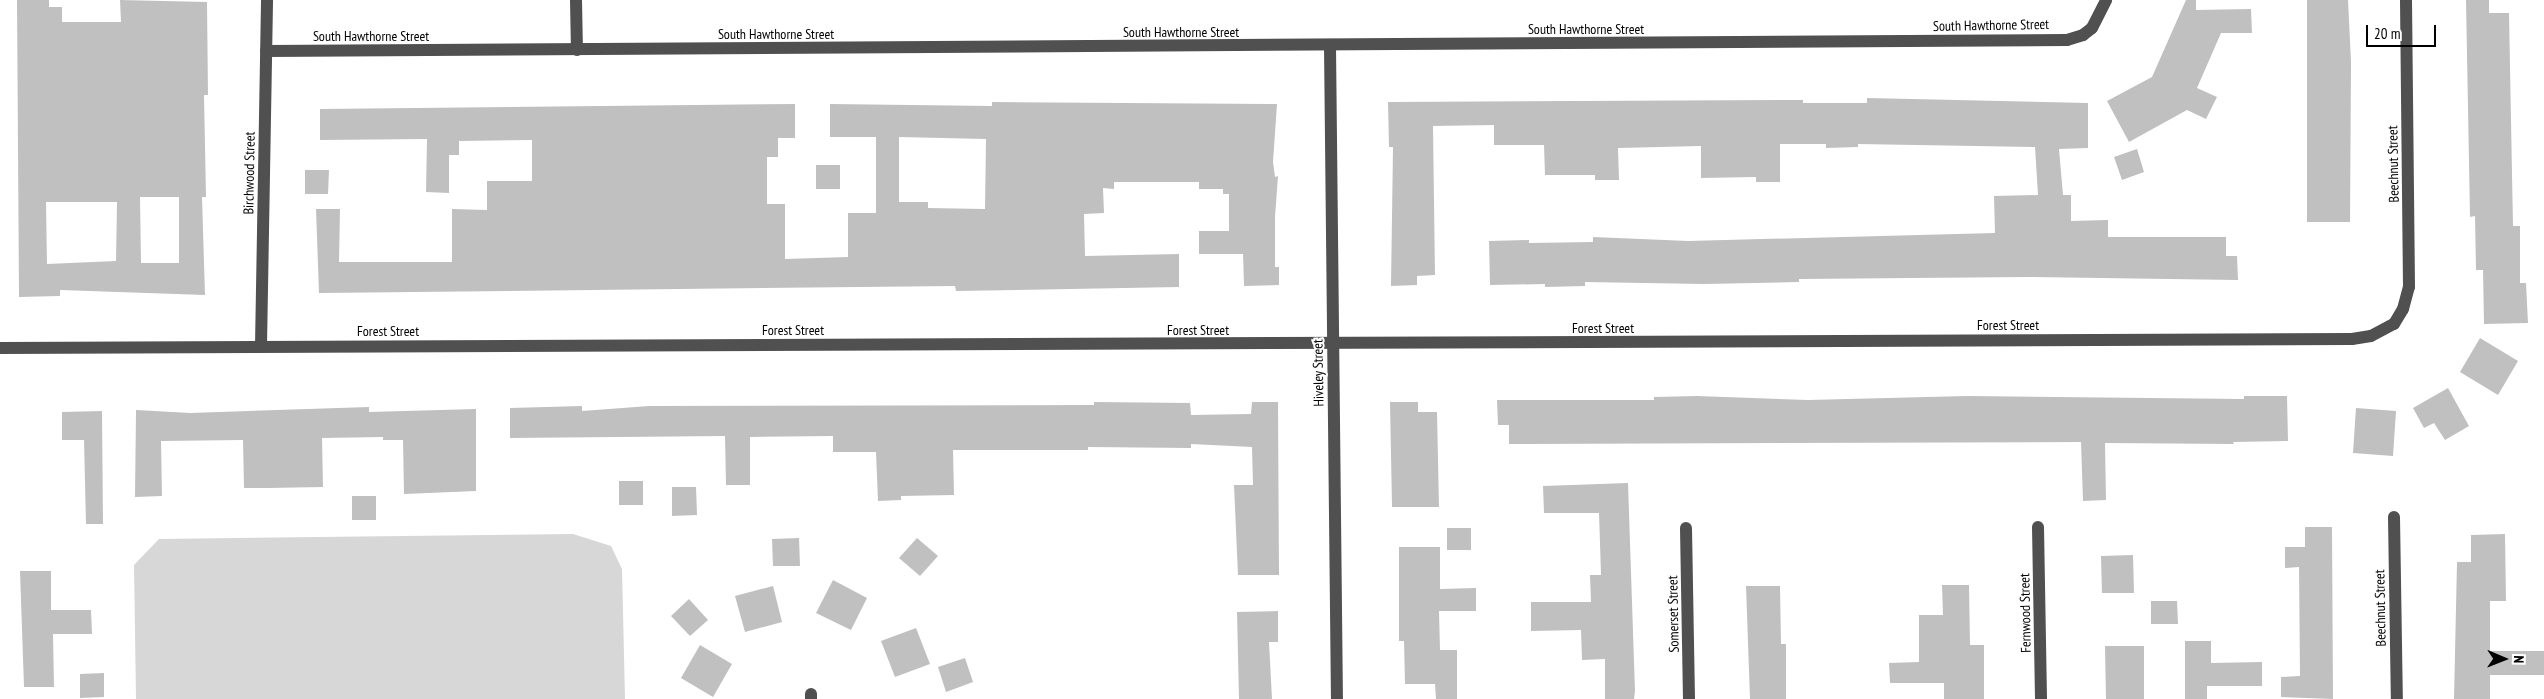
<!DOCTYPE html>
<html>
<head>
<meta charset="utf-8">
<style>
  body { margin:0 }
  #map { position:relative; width:2544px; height:699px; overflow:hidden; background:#fff; font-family:"PT Sans Narrow",sans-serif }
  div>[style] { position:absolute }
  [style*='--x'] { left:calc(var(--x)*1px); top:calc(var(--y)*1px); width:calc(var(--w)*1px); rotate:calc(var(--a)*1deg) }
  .green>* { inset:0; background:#d7d7d7 }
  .building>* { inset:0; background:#c0c0c0 }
  .minor>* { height:12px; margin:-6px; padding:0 6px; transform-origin:6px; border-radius:6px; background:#505050 }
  span { translate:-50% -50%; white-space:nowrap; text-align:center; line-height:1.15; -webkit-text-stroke:4px #fff; paint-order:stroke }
  .street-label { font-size:14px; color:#000 }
  .north { position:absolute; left:2479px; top:634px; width:50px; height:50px; -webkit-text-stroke:4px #fff; paint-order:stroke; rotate:91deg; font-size:14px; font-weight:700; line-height:20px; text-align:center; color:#000 }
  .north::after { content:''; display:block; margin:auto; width:18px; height:22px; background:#000; clip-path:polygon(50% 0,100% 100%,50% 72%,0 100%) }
  .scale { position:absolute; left:2366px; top:25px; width:70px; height:22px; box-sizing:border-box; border:2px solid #000; border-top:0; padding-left:6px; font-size:15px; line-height:18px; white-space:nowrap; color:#000; -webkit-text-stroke:4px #fff; paint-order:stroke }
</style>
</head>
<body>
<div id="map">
  <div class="green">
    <i style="clip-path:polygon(573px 534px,611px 546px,622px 569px,625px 699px,136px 699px,134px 565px,159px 539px)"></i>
  </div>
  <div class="building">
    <i style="clip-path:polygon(evenodd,17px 0,49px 0,49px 7px,62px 7px,62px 22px,121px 22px,120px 0,207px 2px,208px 95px,204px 95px,206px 197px,202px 197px,205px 295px,60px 290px,60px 296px,19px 297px,17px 0,140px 197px,179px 197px,179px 263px,141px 263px,140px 197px,17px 0,46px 202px,117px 202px,116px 261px,47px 264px,46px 202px)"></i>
    <i style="clip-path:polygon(2186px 0,2196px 0,2196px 10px,2251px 9px,2252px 33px,2221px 33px,2197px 88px,2217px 97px,2206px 119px,2187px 110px,2129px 142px,2107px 101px,2152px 77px)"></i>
    <i style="clip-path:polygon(2307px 0,2348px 0,2351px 62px,2350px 222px,2307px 222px)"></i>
    <i style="clip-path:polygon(2466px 0,2489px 0,2489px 13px,2509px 13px,2513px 226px,2520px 226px,2520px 283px,2526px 283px,2528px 323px,2484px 324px,2483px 270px,2476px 270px,2475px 216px,2470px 217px)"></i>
    <i style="clip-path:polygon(1867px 98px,2088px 103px,2088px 148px,2059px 149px,2063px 195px,2071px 195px,2071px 221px,2108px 220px,2108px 237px,2226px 237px,2226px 256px,2237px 256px,2238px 280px,2027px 277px,1799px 279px,1799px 282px,1704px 284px,1585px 282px,1585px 286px,1545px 287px,1545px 284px,1490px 285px,1489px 241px,1529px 240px,1529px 243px,1593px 242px,1593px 237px,1688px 241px,1995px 233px,1994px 196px,2038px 195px,2035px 147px,1858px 144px,1858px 147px,1826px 148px,1826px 144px,1780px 144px,1780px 182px,1756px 182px,1756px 177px,1701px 178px,1701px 146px,1618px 148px,1619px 180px,1595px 180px,1595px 175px,1545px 175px,1544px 145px,1494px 145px,1494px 125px,1433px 126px,1435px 275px,1417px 276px,1417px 285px,1391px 286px,1393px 147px,1389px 147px,1388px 102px,1803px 100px,1803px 103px,1867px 103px)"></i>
    <i style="clip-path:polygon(evenodd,992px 102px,1277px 104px,1273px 162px,1275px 177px,1278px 176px,1275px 217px,1275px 267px,1279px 267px,1279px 285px,1244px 286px,1243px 254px,1199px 254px,1199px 231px,1229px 231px,1229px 194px,1223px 194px,1223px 189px,1199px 189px,1199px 182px,1114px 182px,1114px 189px,1103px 188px,1104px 213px,1084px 214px,1085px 256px,1179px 254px,1179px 287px,956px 291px,955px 286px,319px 293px,316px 209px,340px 209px,339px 262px,452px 262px,452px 209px,487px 210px,487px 181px,532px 181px,532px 140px,459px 141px,459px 155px,449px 155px,449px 193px,426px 192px,427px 139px,320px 140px,320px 109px,795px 104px,795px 138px,778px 138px,778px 157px,767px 157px,767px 204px,785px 204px,785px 259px,848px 257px,848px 213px,876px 213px,876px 137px,830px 137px,830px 104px,992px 106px,992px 102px,899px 137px,986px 139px,985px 209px,928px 208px,928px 202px,899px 202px,899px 137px)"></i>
    <i style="clip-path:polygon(2137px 149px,2144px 172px,2122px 180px,2114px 157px)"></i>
    <i style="clip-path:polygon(816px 165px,840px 165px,840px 189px,816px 189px)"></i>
    <i style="clip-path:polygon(305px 170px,329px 170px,328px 194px,305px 194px)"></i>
    <i style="clip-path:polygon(2480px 338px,2518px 361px,2498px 395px,2460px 372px)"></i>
    <i style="clip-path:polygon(2448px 388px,2469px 426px,2445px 440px,2434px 423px,2424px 428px,2413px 408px)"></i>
    <i style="clip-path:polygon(1697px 396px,1808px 400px,1967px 396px,2244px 399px,2244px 396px,2287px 396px,2288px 441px,2233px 442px,2234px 444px,2105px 443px,2106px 500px,2083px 501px,2081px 442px,1509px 444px,1509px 425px,1498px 425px,1497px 400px,1654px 400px,1654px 397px)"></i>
    <i style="clip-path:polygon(1094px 402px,1190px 403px,1191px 415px,1251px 414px,1252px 402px,1278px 402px,1279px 575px,1238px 575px,1234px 485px,1253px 485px,1252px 447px,1191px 444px,1191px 448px,1088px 447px,1088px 450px,953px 450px,954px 495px,901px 496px,901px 500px,878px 501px,876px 452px,833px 452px,833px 436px,750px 437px,750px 485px,726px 485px,725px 436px,510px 438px,510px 408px,582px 406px,582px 411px,649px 406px,1094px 405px)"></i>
    <i style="clip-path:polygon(1390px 402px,1418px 402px,1418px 412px,1437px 412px,1439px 507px,1392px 507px)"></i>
    <i style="clip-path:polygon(369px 407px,369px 412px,476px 409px,476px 491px,404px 494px,403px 440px,383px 440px,383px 437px,322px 438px,323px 487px,268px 488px,244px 488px,243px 440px,161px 441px,162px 496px,135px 497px,136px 410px,190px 413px)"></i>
    <i style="clip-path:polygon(2356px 408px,2396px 411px,2393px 456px,2353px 453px)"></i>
    <i style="clip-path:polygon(102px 411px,103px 524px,86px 524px,84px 440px,62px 440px,62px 412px)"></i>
    <i style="clip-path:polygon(619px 481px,643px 481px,643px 505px,619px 505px)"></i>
    <i style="clip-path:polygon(1628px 483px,1635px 691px,1634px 699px,1605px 699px,1605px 659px,1582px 660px,1581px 630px,1531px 631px,1531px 602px,1591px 602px,1590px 575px,1601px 575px,1599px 513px,1544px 513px,1543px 486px)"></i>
    <i style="clip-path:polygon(672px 487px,696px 487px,697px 515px,672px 516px)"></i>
    <i style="clip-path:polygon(352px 496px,376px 496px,376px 520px,352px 520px)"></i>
    <i style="clip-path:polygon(2305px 527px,2332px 527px,2333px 699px,2281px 697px,2281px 677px,2300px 676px,2299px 567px,2285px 568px,2285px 547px,2305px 547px)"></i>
    <i style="clip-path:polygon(1447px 528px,1471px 528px,1471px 550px,1447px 550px)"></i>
    <i style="clip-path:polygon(2505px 534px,2506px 601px,2490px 601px,2490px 651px,2544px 651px,2544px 675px,2490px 675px,2490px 699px,2454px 699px,2457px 562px,2471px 562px,2471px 535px)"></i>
    <i style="clip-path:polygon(799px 538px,800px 566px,773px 566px,772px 539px)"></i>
    <i style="clip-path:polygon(917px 538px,938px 556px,920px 576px,899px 558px)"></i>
    <i style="clip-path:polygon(1399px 547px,1440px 547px,1440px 589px,1476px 588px,1476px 611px,1439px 611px,1440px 650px,1457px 650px,1457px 699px,1436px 699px,1435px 684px,1405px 684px,1404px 641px,1399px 641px)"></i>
    <i style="clip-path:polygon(2133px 555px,2134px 593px,2102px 593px,2101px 556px)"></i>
    <i style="clip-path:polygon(20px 571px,51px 571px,51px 610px,91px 610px,92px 634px,53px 634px,54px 687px,24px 687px)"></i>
    <i style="clip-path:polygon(833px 580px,867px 598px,851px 630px,816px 613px)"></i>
    <i style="clip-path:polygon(1942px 585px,1969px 585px,1970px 645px,1984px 645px,1984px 699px,1944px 699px,1944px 683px,1890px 683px,1889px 663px,1919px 662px,1919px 615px,1943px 615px)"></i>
    <i style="clip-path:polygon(773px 586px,782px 622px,745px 632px,735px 596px)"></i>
    <i style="clip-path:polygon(1746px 586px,1780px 586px,1781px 644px,1786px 644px,1786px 699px,1750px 699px)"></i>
    <i style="clip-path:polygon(689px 599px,708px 620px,690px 636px,671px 616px)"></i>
    <i style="clip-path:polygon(2151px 601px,2177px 601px,2178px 624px,2151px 624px)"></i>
    <i style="clip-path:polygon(1278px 611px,1278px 642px,1269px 642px,1272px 699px,1239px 699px,1237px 612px)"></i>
    <i style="clip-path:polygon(916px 628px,930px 664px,895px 677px,881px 641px)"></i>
    <i style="clip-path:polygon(2185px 641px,2211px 641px,2211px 663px,2262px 662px,2262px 686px,2207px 686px,2207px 699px,2185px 699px)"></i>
    <i style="clip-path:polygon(700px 645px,732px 664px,713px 697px,681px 678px)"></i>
    <i style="clip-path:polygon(2105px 646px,2144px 646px,2144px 699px,2106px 699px)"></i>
    <i style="clip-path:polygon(965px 658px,973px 682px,946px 692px,938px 667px)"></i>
    <i style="clip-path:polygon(104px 673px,104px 697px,80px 698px,80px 674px)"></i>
  </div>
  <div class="minor">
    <i style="--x:576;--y:0;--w:50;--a:88.9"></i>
    <i style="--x:1330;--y:46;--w:653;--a:89.39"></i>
    <i style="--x:266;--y:51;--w:1801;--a:-0.35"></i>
    <i style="--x:2067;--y:40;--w:17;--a:-17"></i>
    <i style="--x:2083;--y:35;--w:11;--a:-38"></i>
    <i style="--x:2092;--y:28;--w:31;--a:-63"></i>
    <i style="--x:261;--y:346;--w:346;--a:-89"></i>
    <i style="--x:0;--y:348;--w:2352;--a:-0.22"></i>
    <i style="--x:2352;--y:339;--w:19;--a:-9"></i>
    <i style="--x:2371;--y:336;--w:26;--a:-28"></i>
    <i style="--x:2394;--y:324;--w:17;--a:-59"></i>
    <i style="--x:2403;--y:309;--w:23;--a:-75"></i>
    <i style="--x:2409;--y:287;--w:287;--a:-90.6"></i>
    <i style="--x:2394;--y:517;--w:182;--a:89.1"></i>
    <i style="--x:2038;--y:527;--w:172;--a:89"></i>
    <i style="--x:1686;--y:528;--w:171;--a:89"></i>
    <i style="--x:811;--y:694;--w:5;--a:90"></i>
  </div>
  <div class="street-label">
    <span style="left:1991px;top:25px;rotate:-1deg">South Hawthorne Street</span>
    <span style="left:1586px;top:29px">South Hawthorne Street</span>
    <span style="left:1181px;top:32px">South Hawthorne Street</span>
    <span style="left:776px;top:34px">South Hawthorne Street</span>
    <span style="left:371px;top:36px">South Hawthorne Street</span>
    <span style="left:2393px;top:164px;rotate:-91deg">Beechnut Street</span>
    <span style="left:249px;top:173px;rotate:-89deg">Birchwood Street</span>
    <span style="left:2008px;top:325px">Forest Street</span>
    <span style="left:1603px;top:328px">Forest Street</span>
    <span style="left:793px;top:330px">Forest Street</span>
    <span style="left:1198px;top:330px">Forest Street</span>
    <span style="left:388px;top:331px">Forest Street</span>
    <span style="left:1318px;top:373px;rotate:-91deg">Hiveley Street</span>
    <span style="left:2380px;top:608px;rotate:-91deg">Beechnut Street</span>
    <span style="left:2025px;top:613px;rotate:-91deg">Fernwood Street</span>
    <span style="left:1673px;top:614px;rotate:-91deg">Somerset Street</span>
  </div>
  <div class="north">N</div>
  <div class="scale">20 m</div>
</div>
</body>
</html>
